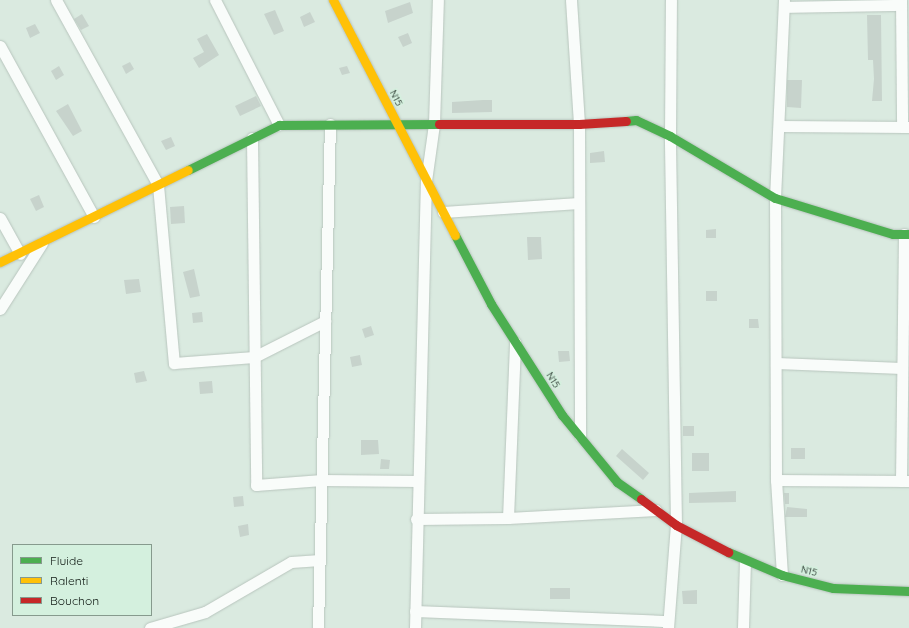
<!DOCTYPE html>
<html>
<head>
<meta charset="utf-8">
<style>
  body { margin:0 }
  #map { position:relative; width:909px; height:628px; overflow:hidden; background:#daeae0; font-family:Quicksand,sans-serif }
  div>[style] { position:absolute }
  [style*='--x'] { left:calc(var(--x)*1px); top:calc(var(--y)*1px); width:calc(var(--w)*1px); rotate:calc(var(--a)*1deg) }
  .building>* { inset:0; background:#c7d3cc }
  .roads { filter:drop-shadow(0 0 1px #b8c5bd) drop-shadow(0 0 1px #b8c5bd) }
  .street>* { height:11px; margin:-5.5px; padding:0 5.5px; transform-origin:5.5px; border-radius:5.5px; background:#f9fcfa }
  .fast>* { height:9px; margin:-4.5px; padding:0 4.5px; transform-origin:4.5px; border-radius:4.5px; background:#4caf50 }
  .slow>* { height:9px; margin:-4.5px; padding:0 4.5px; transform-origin:4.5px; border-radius:4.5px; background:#ffc107 }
  .jam>* { height:9px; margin:-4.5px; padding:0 4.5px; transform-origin:4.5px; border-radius:4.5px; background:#c62828 }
  span { translate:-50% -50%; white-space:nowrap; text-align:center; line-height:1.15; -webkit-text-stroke:3px #d4f0de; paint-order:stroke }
  .street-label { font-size:10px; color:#101a14 }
  .legend { position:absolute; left:12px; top:544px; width:140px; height:72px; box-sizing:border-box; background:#d4f0de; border:1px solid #869a8d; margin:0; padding:5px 7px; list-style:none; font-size:12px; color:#101a14 }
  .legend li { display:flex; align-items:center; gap:8px; height:20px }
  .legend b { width:20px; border:1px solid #869a8d }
</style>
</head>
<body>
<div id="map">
  <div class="building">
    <i style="clip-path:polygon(410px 2px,413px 13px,388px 23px,385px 11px)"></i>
    <i style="clip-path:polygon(275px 10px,284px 31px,274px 35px,264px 14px)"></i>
    <i style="clip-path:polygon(310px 12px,315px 22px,304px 27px,300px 17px)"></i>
    <i style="clip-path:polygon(82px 14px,89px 26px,81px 30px,74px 19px)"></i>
    <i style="clip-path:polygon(867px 15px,881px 15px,882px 101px,872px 101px,874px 79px,873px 60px,868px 60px)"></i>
    <i style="clip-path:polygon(35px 24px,40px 33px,30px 38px,26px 28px)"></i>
    <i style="clip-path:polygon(408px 33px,412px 43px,403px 47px,398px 37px)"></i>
    <i style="clip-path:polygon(207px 34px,219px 55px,199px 68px,193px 58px,204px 52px,197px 39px)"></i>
    <i style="clip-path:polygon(130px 62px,134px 69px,126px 74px,122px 66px)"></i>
    <i style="clip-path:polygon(59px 66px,64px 75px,56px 80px,51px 71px)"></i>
    <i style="clip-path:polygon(347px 66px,350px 73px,342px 75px,339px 68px)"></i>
    <i style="clip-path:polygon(787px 80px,802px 80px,801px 108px,787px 107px)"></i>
    <i style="clip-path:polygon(256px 96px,261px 106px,240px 116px,235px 106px)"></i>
    <i style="clip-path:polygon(483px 100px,492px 100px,492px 112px,452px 113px,452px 102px)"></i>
    <i style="clip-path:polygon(68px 104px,82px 131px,73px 136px,56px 111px)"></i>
    <i style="clip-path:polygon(171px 137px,175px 146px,166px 150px,161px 141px)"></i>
    <i style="clip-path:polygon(604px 151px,605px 162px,590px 163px,590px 153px)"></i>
    <i style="clip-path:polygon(39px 195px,44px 207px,36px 211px,30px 199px)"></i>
    <i style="clip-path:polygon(184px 206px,185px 223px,171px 224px,170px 207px)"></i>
    <i style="clip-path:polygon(716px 229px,716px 238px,706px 238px,706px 230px)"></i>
    <i style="clip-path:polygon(527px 237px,541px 237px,542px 259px,528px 260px)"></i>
    <i style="clip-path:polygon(194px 269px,200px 296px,190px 298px,183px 272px)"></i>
    <i style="clip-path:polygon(139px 279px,141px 292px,126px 294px,124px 280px)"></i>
    <i style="clip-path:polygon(706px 291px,717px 291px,717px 301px,706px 301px)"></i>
    <i style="clip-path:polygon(202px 312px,203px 322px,193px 323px,192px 313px)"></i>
    <i style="clip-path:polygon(749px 319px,758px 319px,759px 328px,749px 328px)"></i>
    <i style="clip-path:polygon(371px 326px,374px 335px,365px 338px,362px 329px)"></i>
    <i style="clip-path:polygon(558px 351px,569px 351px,570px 361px,559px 362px)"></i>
    <i style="clip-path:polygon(360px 355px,362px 365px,352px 367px,350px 357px)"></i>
    <i style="clip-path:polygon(144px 371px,147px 381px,136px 383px,134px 373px)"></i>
    <i style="clip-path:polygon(212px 381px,213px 393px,200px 394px,199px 382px)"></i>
    <i style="clip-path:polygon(683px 426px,694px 426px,694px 436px,683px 436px)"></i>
    <i style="clip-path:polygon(361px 440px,378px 440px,379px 454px,361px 455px)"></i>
    <i style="clip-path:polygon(791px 448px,805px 448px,805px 459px,791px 459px)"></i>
    <i style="clip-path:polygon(622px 449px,649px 473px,643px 480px,616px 456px)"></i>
    <i style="clip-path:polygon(692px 453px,709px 453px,709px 471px,692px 471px)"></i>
    <i style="clip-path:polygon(381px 459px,390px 460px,389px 469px,380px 469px)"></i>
    <i style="clip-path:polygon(736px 491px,736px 502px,689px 503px,689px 493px)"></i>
    <i style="clip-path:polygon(784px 493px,789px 493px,789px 504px,785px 504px)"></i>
    <i style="clip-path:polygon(243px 496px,244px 506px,234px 507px,233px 497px)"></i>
    <i style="clip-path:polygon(787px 507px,807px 509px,807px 517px,785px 517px)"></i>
    <i style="clip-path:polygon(248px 524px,249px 535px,240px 537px,238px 526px)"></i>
    <i style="clip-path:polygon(550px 588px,570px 588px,570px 599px,550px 599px)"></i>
    <i style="clip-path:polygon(697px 590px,697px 604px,683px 604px,682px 591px)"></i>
  </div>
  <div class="roads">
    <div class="street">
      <i style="--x:56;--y:0;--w:211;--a:61.1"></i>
      <i style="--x:158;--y:185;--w:179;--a:84.9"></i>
      <i style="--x:174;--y:363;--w:80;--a:-4.3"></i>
      <i style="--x:254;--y:357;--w:80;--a:-26.9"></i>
      <i style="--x:215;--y:0;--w:140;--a:62.9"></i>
      <i style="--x:571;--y:0;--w:124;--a:86.3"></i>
      <i style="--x:579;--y:124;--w:312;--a:89.8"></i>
      <i style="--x:901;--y:0;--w:127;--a:89.5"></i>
      <i style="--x:784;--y:7;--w:117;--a:-1"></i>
      <i style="--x:0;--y:46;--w:195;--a:61.2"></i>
      <i style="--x:780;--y:126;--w:129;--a:0.4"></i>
      <i style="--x:252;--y:138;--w:347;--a:89.3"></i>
      <i style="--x:256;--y:485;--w:66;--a:-4.3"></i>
      <i style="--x:322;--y:480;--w:96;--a:0.6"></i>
      <i style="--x:443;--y:212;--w:136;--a:-3.8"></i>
      <i style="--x:0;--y:218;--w:41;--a:60.9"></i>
      <i style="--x:0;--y:309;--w:78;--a:-57.5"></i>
      <i style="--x:776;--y:363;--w:126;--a:2.3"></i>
      <i style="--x:776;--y:480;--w:133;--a:0.4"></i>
      <i style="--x:901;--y:481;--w:247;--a:-89.3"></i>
      <i style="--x:508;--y:518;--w:176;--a:-87.7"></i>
      <i style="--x:416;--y:519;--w:92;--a:-0.6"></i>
      <i style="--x:508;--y:518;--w:148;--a:-3.1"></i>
      <i style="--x:782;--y:575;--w:95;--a:-93.6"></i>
      <i style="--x:776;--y:480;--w:282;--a:-90.2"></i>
      <i style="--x:775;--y:198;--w:198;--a:-87.4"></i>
      <i style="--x:415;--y:611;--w:253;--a:2.3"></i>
      <i style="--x:150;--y:628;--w:57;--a:-16.2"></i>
      <i style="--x:205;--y:612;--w:99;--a:-30.2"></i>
      <i style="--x:291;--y:562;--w:29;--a:-4"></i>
      <i style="--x:318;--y:628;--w:504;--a:-88.64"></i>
      <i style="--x:415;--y:628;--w:447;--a:-88.6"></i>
      <i style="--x:426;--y:181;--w:58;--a:-82"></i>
      <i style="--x:434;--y:124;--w:124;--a:-88.2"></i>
      <i style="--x:668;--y:628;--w:103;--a:-85.6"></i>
      <i style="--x:676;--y:525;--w:389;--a:-90.9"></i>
      <i style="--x:670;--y:136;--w:136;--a:-89.6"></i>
      <i style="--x:743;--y:628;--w:67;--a:-88.3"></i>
    </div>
    <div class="fast">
      <i style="--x:626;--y:121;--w:10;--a:-6"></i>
      <i style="--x:636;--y:120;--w:38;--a:25"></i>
      <i style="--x:670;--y:136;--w:122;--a:30.6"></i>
      <i style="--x:775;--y:198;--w:123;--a:17"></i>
      <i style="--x:893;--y:234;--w:16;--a:0"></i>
      <i style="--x:188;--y:170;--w:102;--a:-26.3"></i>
      <i style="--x:279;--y:125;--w:160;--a:-0.4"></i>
      <i style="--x:455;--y:235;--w:78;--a:62.4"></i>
      <i style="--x:491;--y:304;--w:132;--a:57.4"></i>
      <i style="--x:562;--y:415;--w:87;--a:50.6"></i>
      <i style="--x:617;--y:482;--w:29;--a:35"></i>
      <i style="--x:728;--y:552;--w:59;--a:23.1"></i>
      <i style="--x:782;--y:575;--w:53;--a:14.3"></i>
      <i style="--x:833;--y:588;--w:76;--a:2.3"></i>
    </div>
    <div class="slow">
      <i style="--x:333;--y:0;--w:265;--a:62.6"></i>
      <i style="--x:0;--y:262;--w:209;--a:-26.1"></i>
    </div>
    <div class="jam">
      <i style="--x:439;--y:124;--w:140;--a:0"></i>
      <i style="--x:579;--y:124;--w:47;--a:-3.7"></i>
      <i style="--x:641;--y:499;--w:44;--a:36.6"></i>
      <i style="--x:676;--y:525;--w:59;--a:27.4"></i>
    </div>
  </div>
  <div class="street-label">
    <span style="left:396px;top:98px;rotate:63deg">N15</span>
    <span style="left:553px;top:380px;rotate:58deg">N15</span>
    <span style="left:809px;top:571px;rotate:14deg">N15</span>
  </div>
  <ul class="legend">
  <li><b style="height:5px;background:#4caf50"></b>Fluide</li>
  <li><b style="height:5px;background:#ffc107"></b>Ralenti</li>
  <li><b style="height:5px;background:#c62828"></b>Bouchon</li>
  </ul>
</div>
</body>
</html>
